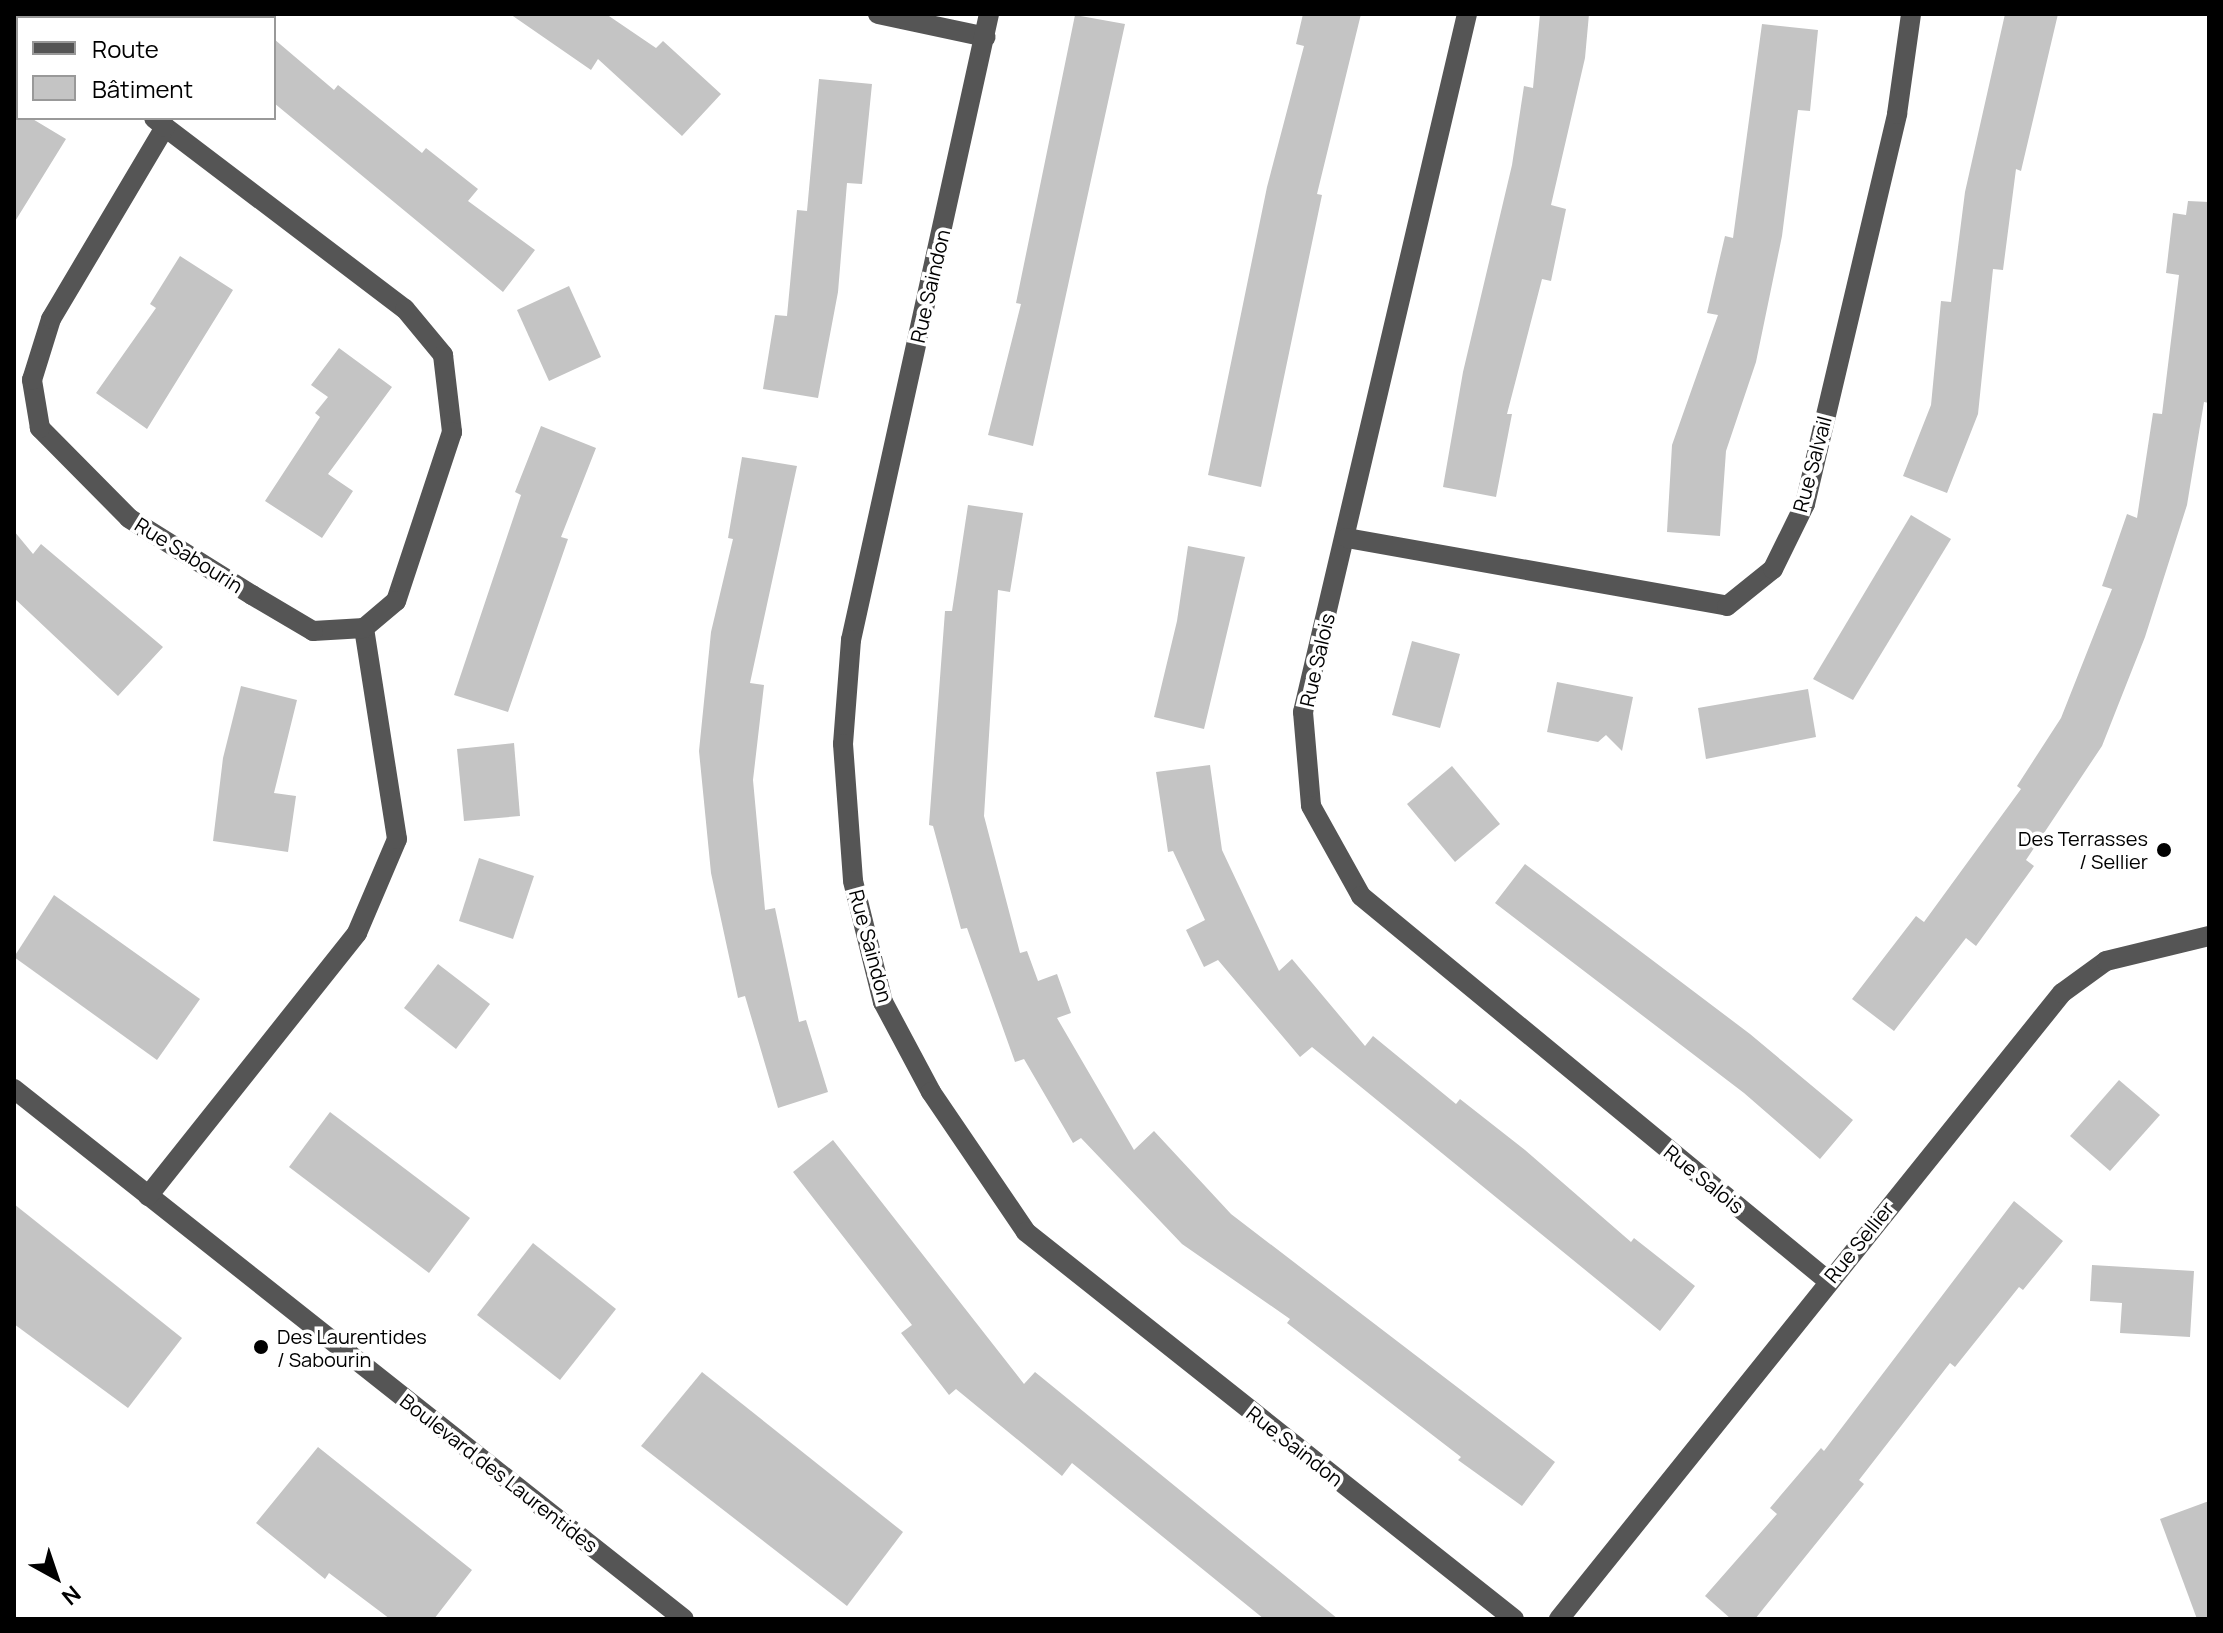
<!DOCTYPE html>
<html>
<head>
<meta charset="utf-8">
<style>
  body { margin:0 }
  #map { position:relative; width:2223px; height:1633px; overflow:hidden; background:#fff; font-family:Manrope,sans-serif }
  div>[style] { position:absolute }
  [style*='--x'] { left:calc(var(--x)*1px); top:calc(var(--y)*1px); width:calc(var(--w)*1px); rotate:calc(var(--a)*1deg) }
  .building>* { inset:0; background:#c4c4c4 }
  .minor>* { height:20px; margin:-10px; padding:0 10px; transform-origin:10px; border-radius:10px; background:#555 }
  .dots>* { width:22px; height:22px; translate:-50% -50%; box-sizing:border-box; border:4px solid #fff; border-radius:50% }
  span { translate:-50% -50%; white-space:nowrap; text-align:center; line-height:1.15; -webkit-text-stroke:7px #fff; paint-order:stroke }
  .street-label { font-size:20px; color:#000 }
  .poi-label { font-size:20px; color:#000 }
  .right { translate:-100% -50%; text-align:right }
  .left { translate:0 -50%; text-align:left }
  .frame { position:absolute; inset:0; border:16px solid #000; pointer-events:none }
  .legend { position:absolute; left:16px; top:16px; width:260px; height:104px; box-sizing:border-box; background:#fff; border:2px solid #999; margin:0; padding:10px 14px; list-style:none; font-size:24px; color:#000 }
  .legend li { display:flex; align-items:center; gap:16px; height:40px }
  .legend b { width:40px; border:2px solid #999 }
  .north { position:absolute; left:16px; top:1537px; width:80px; height:80px; -webkit-text-stroke:6px #fff; paint-order:stroke; rotate:140deg; font-size:22px; font-weight:700; line-height:32px; text-align:center; color:#000 }
  .north::after { content:''; display:block; margin:auto; width:28px; height:36px; background:#000; clip-path:polygon(50% 0,100% 100%,50% 72%,0 100%) }
</style>
</head>
<body>
<div id="map">
  <div class="building">
    <i style="clip-path:polygon(510px 14px,606px 14px,656px 48px,663px 41px,721px 94px,682px 136px,598px 59px,591px 70px)"></i>
    <i style="clip-path:polygon(1303px 14px,1361px 14px,1317px 194px,1322px 195px,1261px 487px,1208px 475px,1267px 187px,1304px 46px,1296px 44px)"></i>
    <i style="clip-path:polygon(1540px 14px,1589px 14px,1585px 58px,1551px 205px,1566px 209px,1551px 281px,1542px 279px,1507px 414px,1512px 414px,1496px 497px,1443px 487px,1463px 372px,1512px 165px,1524px 86px,1533px 88px)"></i>
    <i style="clip-path:polygon(2005px 14px,2058px 14px,2021px 171px,2016px 169px,2003px 270px,1993px 269px,1978px 414px,1947px 493px,1903px 476px,1931px 405px,1941px 301px,1951px 302px,1965px 192px)"></i>
    <i style="clip-path:polygon(1075px 15px,1125px 24px,1033px 446px,988px 435px,1021px 304px,1016px 303px)"></i>
    <i style="clip-path:polygon(1762px 24px,1818px 30px,1810px 111px,1798px 110px,1782px 236px,1756px 362px,1726px 451px,1720px 536px,1667px 532px,1672px 445px,1718px 315px,1707px 313px,1725px 236px,1733px 238px)"></i>
    <i style="clip-path:polygon(274px 39px,334px 90px,338px 85px,422px 153px,426px 148px,478px 189px,468px 201px,535px 250px,503px 292px,274px 103px)"></i>
    <i style="clip-path:polygon(819px 79px,872px 84px,862px 184px,847px 183px,838px 292px,818px 398px,763px 389px,775px 315px,787px 316px,797px 210px,807px 211px)"></i>
    <i style="clip-path:polygon(14px 108px,18px 118px,31px 118px,66px 139px,14px 223px)"></i>
    <i style="clip-path:polygon(2188px 201px,2209px 202px,2209px 403px,2204px 402px,2187px 505px,2145px 637px,2102px 746px,2026px 860px,2034px 866px,1976px 946px,1966px 938px,1894px 1031px,1852px 999px,1916px 916px,1924px 922px,2021px 789px,2017px 786px,2061px 718px,2112px 589px,2102px 586px,2127px 514px,2137px 518px,2153px 413px,2162px 414px,2179px 275px,2166px 273px,2173px 213px,2186px 215px)"></i>
    <i style="clip-path:polygon(180px 256px,233px 290px,147px 429px,96px 393px,156px 308px,150px 304px)"></i>
    <i style="clip-path:polygon(569px 286px,601px 357px,549px 381px,517px 310px)"></i>
    <i style="clip-path:polygon(339px 348px,392px 387px,328px 474px,353px 491px,322px 538px,265px 501px,320px 417px,315px 413px,328px 397px,311px 385px)"></i>
    <i style="clip-path:polygon(541px 426px,596px 448px,561px 537px,568px 539px,508px 712px,454px 695px,521px 495px,515px 492px)"></i>
    <i style="clip-path:polygon(742px 457px,797px 466px,750px 683px,764px 685px,753px 780px,765px 910px,775px 908px,799px 1022px,806px 1020px,828px 1092px,778px 1108px,745px 996px,738px 998px,711px 873px,699px 751px,711px 632px,733px 539px,728px 538px)"></i>
    <i style="clip-path:polygon(968px 505px,1023px 513px,1010px 592px,998px 590px,984px 816px,1020px 953px,1027px 951px,1038px 981px,1057px 974px,1071px 1013px,1057px 1018px,1134px 1150px,1154px 1131px,1231px 1214px,1555px 1462px,1522px 1506px,1458px 1460px,1461px 1457px,1287px 1323px,1290px 1319px,1182px 1244px,1081px 1138px,1073px 1143px,1024px 1059px,1015px 1062px,967px 928px,961px 929px,933px 826px,929px 825px,945px 611px,952px 611px)"></i>
    <i style="clip-path:polygon(1911px 515px,1951px 539px,1853px 700px,1813px 679px)"></i>
    <i style="clip-path:polygon(14px 531px,33px 554px,41px 544px,163px 647px,118px 696px,14px 598px)"></i>
    <i style="clip-path:polygon(1188px 546px,1245px 557px,1204px 729px,1154px 717px,1177px 621px)"></i>
    <i style="clip-path:polygon(1412px 641px,1460px 654px,1440px 728px,1392px 715px)"></i>
    <i style="clip-path:polygon(1557px 682px,1633px 697px,1622px 751px,1606px 735px,1598px 742px,1547px 732px)"></i>
    <i style="clip-path:polygon(241px 686px,297px 700px,274px 793px,296px 796px,288px 852px,213px 841px,223px 758px)"></i>
    <i style="clip-path:polygon(1808px 689px,1816px 737px,1706px 759px,1698px 708px)"></i>
    <i style="clip-path:polygon(514px 743px,520px 816px,464px 821px,457px 749px)"></i>
    <i style="clip-path:polygon(1210px 765px,1222px 850px,1279px 971px,1292px 959px,1365px 1046px,1373px 1036px,1456px 1104px,1460px 1099px,1525px 1150px,1631px 1242px,1634px 1238px,1695px 1286px,1660px 1331px,1312px 1047px,1300px 1057px,1218px 960px,1204px 967px,1186px 930px,1205px 920px,1173px 851px,1168px 852px,1156px 772px)"></i>
    <i style="clip-path:polygon(1452px 766px,1500px 824px,1455px 862px,1407px 804px)"></i>
    <i style="clip-path:polygon(479px 858px,534px 876px,513px 939px,459px 921px)"></i>
    <i style="clip-path:polygon(1525px 864px,1750px 1034px,1853px 1120px,1820px 1159px,1744px 1093px,1495px 903px)"></i>
    <i style="clip-path:polygon(54px 895px,200px 999px,157px 1060px,14px 957px)"></i>
    <i style="clip-path:polygon(438px 964px,490px 1004px,456px 1049px,404px 1008px)"></i>
    <i style="clip-path:polygon(2119px 1080px,2160px 1115px,2110px 1171px,2070px 1136px)"></i>
    <i style="clip-path:polygon(330px 1112px,470px 1218px,429px 1273px,289px 1167px)"></i>
    <i style="clip-path:polygon(833px 1140px,1024px 1384px,1035px 1372px,1338px 1619px,1264px 1619px,1072px 1463px,1062px 1476px,956px 1389px,949px 1395px,901px 1333px,912px 1325px,793px 1172px)"></i>
    <i style="clip-path:polygon(2014px 1201px,2063px 1241px,2023px 1290px,2019px 1287px,1955px 1367px,1950px 1363px,1859px 1480px,1864px 1484px,1755px 1619px,1731px 1619px,1705px 1596px,1777px 1514px,1770px 1508px,1821px 1448px,1824px 1451px)"></i>
    <i style="clip-path:polygon(14px 1204px,182px 1338px,128px 1408px,14px 1324px)"></i>
    <i style="clip-path:polygon(533px 1243px,616px 1309px,560px 1380px,477px 1315px)"></i>
    <i style="clip-path:polygon(2092px 1265px,2194px 1271px,2190px 1337px,2120px 1333px,2122px 1303px,2090px 1301px)"></i>
    <i style="clip-path:polygon(702px 1372px,903px 1532px,847px 1606px,641px 1446px)"></i>
    <i style="clip-path:polygon(318px 1447px,472px 1570px,434px 1619px,390px 1619px,329px 1573px,325px 1579px,256px 1523px)"></i>
    <i style="clip-path:polygon(2209px 1501px,2209px 1619px,2197px 1619px,2160px 1519px)"></i>
  </div>
  <div class="minor">
    <i style="--x:20;--y:14;--w:6;--a:39"></i>
    <i style="--x:878;--y:14;--w:110;--a:12"></i>
    <i style="--x:989;--y:14;--w:641;--a:102.43"></i>
    <i style="--x:851;--y:640;--w:104;--a:94.4"></i>
    <i style="--x:843;--y:744;--w:137;--a:85.8"></i>
    <i style="--x:853;--y:881;--w:125;--a:76.1"></i>
    <i style="--x:883;--y:1002;--w:102;--a:61.9"></i>
    <i style="--x:931;--y:1092;--w:169;--a:55.8"></i>
    <i style="--x:1026;--y:1232;--w:623;--a:38.42"></i>
    <i style="--x:1467;--y:14;--w:717;--a:103.22"></i>
    <i style="--x:1303;--y:712;--w:94;--a:85.1"></i>
    <i style="--x:1311;--y:806;--w:103;--a:60.9"></i>
    <i style="--x:1361;--y:896;--w:604;--a:39.49"></i>
    <i style="--x:165;--y:127;--w:301;--a:37.2"></i>
    <i style="--x:405;--y:309;--w:60;--a:50.4"></i>
    <i style="--x:443;--y:355;--w:78;--a:83.3"></i>
    <i style="--x:452;--y:432;--w:178;--a:108.3"></i>
    <i style="--x:396;--y:601;--w:42;--a:139.8"></i>
    <i style="--x:1347;--y:538;--w:386;--a:10.1"></i>
    <i style="--x:1727;--y:606;--w:59;--a:-38.8"></i>
    <i style="--x:1773;--y:569;--w:72;--a:-63.8"></i>
    <i style="--x:1805;--y:504;--w:401;--a:-76.7"></i>
    <i style="--x:1897;--y:114;--w:101;--a:-82"></i>
    <i style="--x:14;--y:1089;--w:854;--a:38.35"></i>
    <i style="--x:148;--y:1196;--w:336;--a:-51.5"></i>
    <i style="--x:357;--y:933;--w:102;--a:-66.9"></i>
    <i style="--x:397;--y:839;--w:214;--a:-98.9"></i>
    <i style="--x:364;--y:628;--w:51;--a:176.6"></i>
    <i style="--x:313;--y:631;--w:71;--a:-149.5"></i>
    <i style="--x:252;--y:595;--w:145;--a:-148"></i>
    <i style="--x:129;--y:518;--w:127;--a:-134.7"></i>
    <i style="--x:40;--y:428;--w:49;--a:-99.5"></i>
    <i style="--x:32;--y:380;--w:64;--a:-72.7"></i>
    <i style="--x:51;--y:319;--w:223;--a:-59.3"></i>
    <i style="--x:165;--y:127;--w:14;--a:-141"></i>
    <i style="--x:1559;--y:1619;--w:803;--a:-51.22"></i>
    <i style="--x:2062;--y:993;--w:54;--a:-36"></i>
    <i style="--x:2106;--y:961;--w:106;--a:-13.6"></i>
  </div>
  <div class="dots">
    <i style="left:2164px;top:850px;background:#000"></i>
    <i style="left:261px;top:1347px;background:#000"></i>
  </div>
  <div class="street-label">
    <span style="left:930px;top:286px;rotate:-77deg">Rue Saindon</span>
    <span style="left:1812px;top:464px;rotate:-75deg">Rue Salvail</span>
    <span style="left:189px;top:555px;rotate:32deg">Rue Sabourin</span>
    <span style="left:1317px;top:660px;rotate:-77deg">Rue Salois</span>
    <span style="left:871px;top:946px;rotate:75deg">Rue Saindon</span>
    <span style="left:1704px;top:1179px;rotate:39deg">Rue Salois</span>
    <span style="left:1859px;top:1242px;rotate:-51deg">Rue Sellier</span>
    <span style="left:1295px;top:1446px;rotate:38deg">Rue Saindon</span>
    <span style="left:499px;top:1473px;rotate:38deg">Boulevard des Laurentides</span>
  </div>
  <div class="poi-label">
    <span class="right" style="left:2148px;top:850px">Des Terrasses<br>/ Sellier</span>
    <span class="left" style="left:277px;top:1348px">Des Laurentides<br>/ Sabourin</span>
  </div>
  <div class="frame"></div>
  <ul class="legend">
  <li><b style="height:10px;background:#555"></b>Route</li>
  <li><b style="height:22px;background:#c4c4c4"></b>Bâtiment</li>
  </ul>
  <div class="north">N</div>
</div>
</body>
</html>
